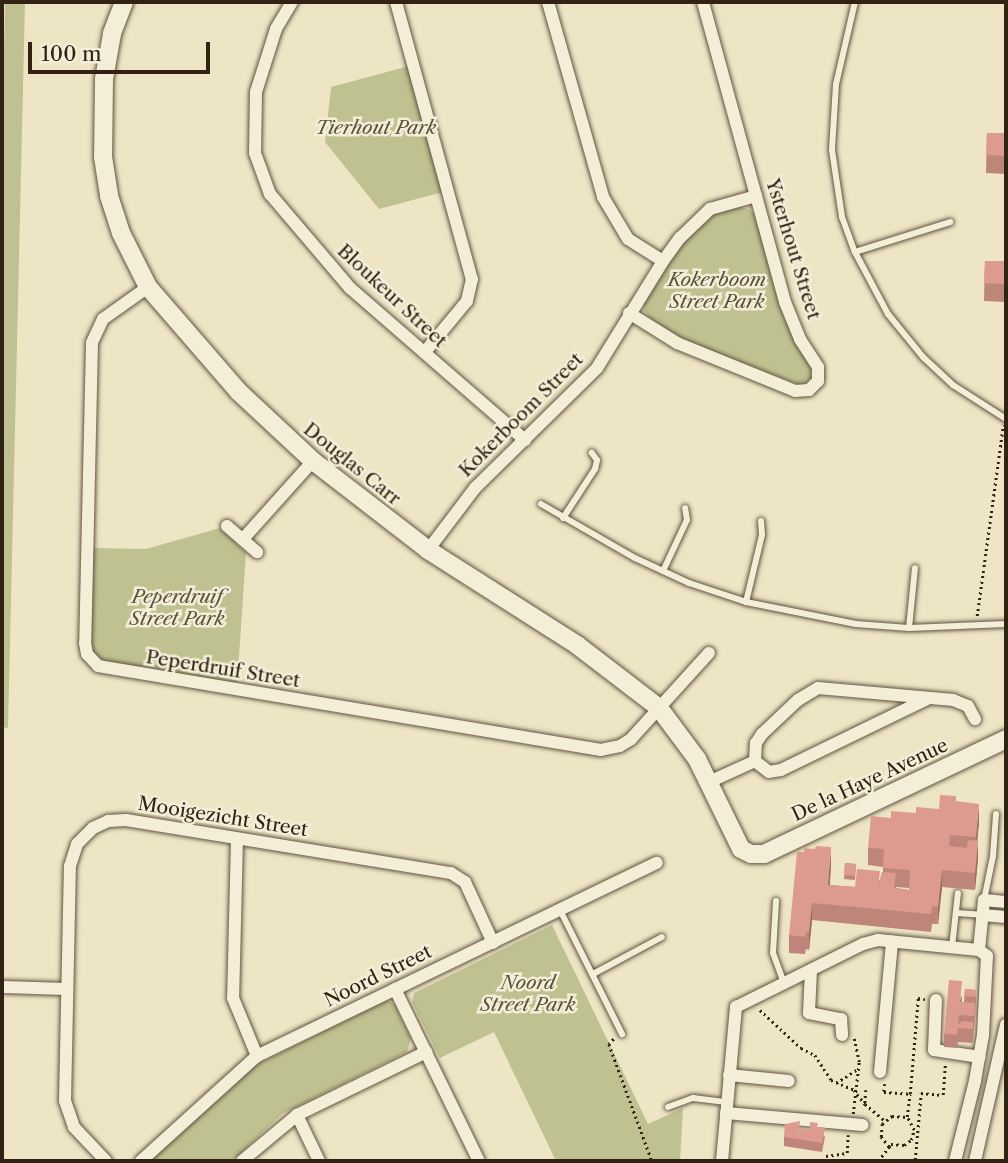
<!DOCTYPE html>
<html>
<head>
<meta charset="utf-8">
<style>
  body { margin:0 }
  #map { position:relative; width:1008px; height:1163px; overflow:hidden; background:#eee5c5; font-family:"Libre Caslon Text",serif }
  div>[style] { position:absolute }
  [style*='--x'] { left:calc(var(--x)*1px); top:calc(var(--y)*1px); width:calc(var(--w)*1px); rotate:calc(var(--a)*1deg) }
  .green>* { inset:0; background:#bfc290 }
  .path>* { height:2.5px; margin-top:-1.25px; transform-origin:0; background:repeating-linear-gradient(90deg,#322214 0 2px,transparent 0 5.5px) }
  .roads { filter:drop-shadow(0 0 2px #615340) drop-shadow(0 0 2px #615340) }
  .lane>* { height:6px; margin:-3px; padding:0 3px; transform-origin:3px; border-radius:3px; background:#f4eed9 }
  .street>* { height:12px; margin:-6px; padding:0 6px; transform-origin:6px; border-radius:6px; background:#f4eed9 }
  .secondary>* { height:18px; margin:-9px; padding:0 9px; transform-origin:9px; border-radius:9px; background:#f4eed9 }
  .wall>* { inset:0; background:#be857b }
  .shaded-wall>* { inset:0; background:#9b6c64 }
  .building>* { inset:0; background:#dd9b8f }
  span { translate:-50% -50%; white-space:nowrap; text-align:center; line-height:1.15; -webkit-text-stroke:5px #f4eed9; paint-order:stroke }
  .park-label { font-size:19px; color:#5c5239; font-style:italic }
  .street-label { font-size:19px; color:#322214 }
  .frame { position:absolute; inset:0; border:4px solid #322214; pointer-events:none }
  .scale { position:absolute; left:28px; top:42px; width:182px; height:32px; box-sizing:border-box; border:4px solid #322214; border-top:0; padding-left:9px; font-size:21px; line-height:24px; white-space:nowrap; color:#322214; -webkit-text-stroke:5px #f4eed9; paint-order:stroke }
</style>
</head>
<body>
<div id="map">
  <div class="green">
    <i style="clip-path:polygon(5px 2px,25px 2px,8px 728px,2px 727px,2px 154px)"></i>
    <i style="clip-path:polygon(409px 66px,443px 192px,379px 209px,325px 142px,331px 87px)"></i>
    <i style="clip-path:polygon(738px 206px,750px 210px,756px 216px,784px 318px,811px 365px,811px 378px,801px 385px,689px 343px,650px 319px,644px 310px,643px 302px,678px 248px,711px 216px)"></i>
    <i style="clip-path:polygon(220px 528px,246px 553px,237px 686px,101px 661px,93px 653px,91px 641px,93px 548px,146px 549px)"></i>
    <i style="clip-path:polygon(552px 925px,648px 1124px,683px 1108px,680px 1161px,556px 1161px,494px 1032px,440px 1058px,412px 1002px,414px 993px)"></i>
    <i style="clip-path:polygon(389px 1001px,395px 1005px,411px 1039px,407px 1052px,282px 1114px,232px 1161px,149px 1161px,248px 1069px,383px 1002px)"></i>
  </div>
  <div class="path">
    <i style="--x:977;--y:616;--w:193;--a:-82.2"></i>
    <i style="--x:760;--y:1010;--w:56;--a:42.8"></i>
    <i style="--x:801;--y:1048;--w:16;--a:27"></i>
    <i style="--x:815;--y:1055;--w:30;--a:57"></i>
    <i style="--x:831;--y:1080;--w:25;--a:23"></i>
    <i style="--x:854;--y:1090;--w:18;--a:52"></i>
    <i style="--x:614;--y:1039;--w:7;--a:135"></i>
    <i style="--x:609;--y:1044;--w:125;--a:69.8"></i>
    <i style="--x:836;--y:1083;--w:24;--a:-33"></i>
    <i style="--x:885;--y:1084;--w:8;--a:97"></i>
    <i style="--x:884;--y:1092;--w:26;--a:4"></i>
    <i style="--x:910;--y:1094;--w:96;--a:-85.2"></i>
    <i style="--x:918;--y:998;--w:7;--a:8"></i>
    <i style="--x:866;--y:1090;--w:14;--a:94"></i>
    <i style="--x:865;--y:1104;--w:25;--a:40"></i>
    <i style="--x:853;--y:1114;--w:52;--a:-83.4"></i>
    <i style="--x:859;--y:1062;--w:24;--a:-102"></i>
    <i style="--x:889;--y:1147;--w:4;--a:-56"></i>
    <i style="--x:891;--y:1144;--w:13;--a:4"></i>
    <i style="--x:904;--y:1145;--w:9;--a:-36"></i>
    <i style="--x:911;--y:1140;--w:10;--a:-73"></i>
    <i style="--x:914;--y:1130;--w:15;--a:-118"></i>
    <i style="--x:825;--y:1161;--w:5;--a:-79"></i>
    <i style="--x:826;--y:1156;--w:21;--a:-8"></i>
    <i style="--x:847;--y:1153;--w:18;--a:-87"></i>
    <i style="--x:853;--y:1161;--w:21;--a:0"></i>
    <i style="--x:878;--y:1161;--w:18;--a:-52"></i>
    <i style="--x:889;--y:1147;--w:13;--a:-129"></i>
    <i style="--x:881;--y:1137;--w:13;--a:-86"></i>
    <i style="--x:882;--y:1124;--w:13;--a:-39"></i>
    <i style="--x:892;--y:1116;--w:15;--a:4"></i>
    <i style="--x:907;--y:1117;--w:23;--a:-83"></i>
    <i style="--x:911;--y:1161;--w:4;--a:-14"></i>
    <i style="--x:915;--y:1160;--w:67;--a:-84.9"></i>
    <i style="--x:921;--y:1093;--w:22;--a:5"></i>
    <i style="--x:943;--y:1095;--w:31;--a:-86"></i>
  </div>
  <div class="roads">
    <div class="lane">
      <i style="--x:855;--y:2;--w:84;--a:103"></i>
      <i style="--x:836;--y:84;--w:66;--a:93.5"></i>
      <i style="--x:832;--y:150;--w:68;--a:81.5"></i>
      <i style="--x:842;--y:217;--w:37;--a:70"></i>
      <i style="--x:855;--y:252;--w:70;--a:62"></i>
      <i style="--x:888;--y:314;--w:55;--a:50.9"></i>
      <i style="--x:923;--y:357;--w:41;--a:43"></i>
      <i style="--x:953;--y:385;--w:63;--a:32.7"></i>
      <i style="--x:855;--y:252;--w:100;--a:-17.5"></i>
      <i style="--x:541;--y:504;--w:108;--a:29.9"></i>
      <i style="--x:635;--y:558;--w:60;--a:24.8"></i>
      <i style="--x:689;--y:583;--w:60;--a:18.4"></i>
      <i style="--x:746;--y:602;--w:112;--a:11.3"></i>
      <i style="--x:856;--y:624;--w:53;--a:4.3"></i>
      <i style="--x:909;--y:628;--w:97;--a:-2.4"></i>
      <i style="--x:563;--y:518;--w:59;--a:-56.9"></i>
      <i style="--x:595;--y:469;--w:9;--a:-77"></i>
      <i style="--x:597;--y:460;--w:9;--a:-126"></i>
      <i style="--x:663;--y:571;--w:56;--a:-64.8"></i>
      <i style="--x:687;--y:520;--w:12;--a:-99"></i>
      <i style="--x:746;--y:602;--w:69;--a:-76.6"></i>
      <i style="--x:762;--y:535;--w:14;--a:-94"></i>
      <i style="--x:909;--y:628;--w:60;--a:-84.3"></i>
      <i style="--x:984;--y:900;--w:45;--a:-78.4"></i>
      <i style="--x:993;--y:856;--w:42;--a:-85.9"></i>
      <i style="--x:776;--y:901;--w:52;--a:93.3"></i>
      <i style="--x:773;--y:953;--w:32;--a:70"></i>
      <i style="--x:560;--y:910;--w:139;--a:63.4"></i>
      <i style="--x:956;--y:913;--w:26;--a:4"></i>
      <i style="--x:952;--y:947;--w:54;--a:-83.7"></i>
      <i style="--x:593;--y:974;--w:78;--a:-28.2"></i>
      <i style="--x:668;--y:1107;--w:27;--a:-20"></i>
      <i style="--x:693;--y:1098;--w:34;--a:7"></i>
    </div>
    <div class="street">
      <i style="--x:292;--y:2;--w:31;--a:121"></i>
      <i style="--x:276;--y:29;--w:66;--a:107.6"></i>
      <i style="--x:256;--y:92;--w:61;--a:90.9"></i>
      <i style="--x:255;--y:153;--w:44;--a:69.9"></i>
      <i style="--x:270;--y:194;--w:123;--a:49.6"></i>
      <i style="--x:350;--y:288;--w:232;--a:41"></i>
      <i style="--x:396;--y:2;--w:287;--a:74.7"></i>
      <i style="--x:472;--y:279;--w:23;--a:103"></i>
      <i style="--x:467;--y:301;--w:67;--a:129.6"></i>
      <i style="--x:548;--y:2;--w:203;--a:74.2"></i>
      <i style="--x:603;--y:197;--w:49;--a:59.2"></i>
      <i style="--x:628;--y:239;--w:41;--a:32.2"></i>
      <i style="--x:148;--y:287;--w:55;--a:144.6"></i>
      <i style="--x:103;--y:319;--w:26;--a:115"></i>
      <i style="--x:92;--y:343;--w:300;--a:91.3"></i>
      <i style="--x:85;--y:643;--w:11;--a:80"></i>
      <i style="--x:87;--y:654;--w:16;--a:47"></i>
      <i style="--x:98;--y:666;--w:510;--a:9.48"></i>
      <i style="--x:601;--y:750;--w:19;--a:-12"></i>
      <i style="--x:620;--y:746;--w:13;--a:-32"></i>
      <i style="--x:631;--y:739;--w:116;--a:-47.8"></i>
      <i style="--x:629;--y:313;--w:57;--a:32"></i>
      <i style="--x:677;--y:343;--w:127;--a:22.1"></i>
      <i style="--x:795;--y:391;--w:14;--a:-4"></i>
      <i style="--x:809;--y:390;--w:13;--a:-45"></i>
      <i style="--x:818;--y:381;--w:14;--a:-90"></i>
      <i style="--x:818;--y:367;--w:33;--a:-123"></i>
      <i style="--x:800;--y:339;--w:40;--a:-112"></i>
      <i style="--x:785;--y:302;--w:311;--a:-105.3"></i>
      <i style="--x:227;--y:526;--w:40;--a:41"></i>
      <i style="--x:243;--y:539;--w:105;--a:-48.1"></i>
      <i style="--x:428;--y:550;--w:78;--a:-52.8"></i>
      <i style="--x:475;--y:488;--w:171;--a:-44.5"></i>
      <i style="--x:597;--y:368;--w:126;--a:-58.3"></i>
      <i style="--x:663;--y:261;--w:29;--a:-54"></i>
      <i style="--x:680;--y:238;--w:42;--a:-44"></i>
      <i style="--x:710;--y:209;--w:48;--a:-15.8"></i>
      <i style="--x:929;--y:698;--w:165;--a:154.1"></i>
      <i style="--x:781;--y:770;--w:12;--a:171"></i>
      <i style="--x:769;--y:772;--w:18;--a:-142"></i>
      <i style="--x:755;--y:761;--w:18;--a:-87"></i>
      <i style="--x:756;--y:743;--w:11;--a:-56"></i>
      <i style="--x:762;--y:734;--w:50;--a:-43.4"></i>
      <i style="--x:798;--y:700;--w:23;--a:-31"></i>
      <i style="--x:818;--y:688;--w:136;--a:5.1"></i>
      <i style="--x:953;--y:700;--w:16;--a:22"></i>
      <i style="--x:968;--y:706;--w:15;--a:62"></i>
      <i style="--x:709;--y:782;--w:51;--a:-24.5"></i>
      <i style="--x:237;--y:839;--w:159;--a:91.4"></i>
      <i style="--x:233;--y:998;--w:63;--a:67.5"></i>
      <i style="--x:982;--y:915;--w:24;--a:5"></i>
      <i style="--x:979;--y:950;--w:50;--a:-84.3"></i>
      <i style="--x:984;--y:900;--w:22;--a:5"></i>
      <i style="--x:811;--y:970;--w:43;--a:92.7"></i>
      <i style="--x:809;--y:1013;--w:33;--a:11"></i>
      <i style="--x:841;--y:1019;--w:16;--a:86"></i>
      <i style="--x:2;--y:987;--w:65;--a:1.8"></i>
      <i style="--x:395;--y:989;--w:191;--a:64"></i>
      <i style="--x:936;--y:1000;--w:50;--a:92.3"></i>
      <i style="--x:934;--y:1050;--w:46;--a:8.8"></i>
      <i style="--x:880;--y:1072;--w:131;--a:-84.7"></i>
      <i style="--x:729;--y:1075;--w:60;--a:5.7"></i>
      <i style="--x:726;--y:1113;--w:137;--a:5"></i>
      <i style="--x:297;--y:1115;--w:51;--a:64.4"></i>
      <i style="--x:106;--y:1161;--w:47;--a:-133.3"></i>
      <i style="--x:74;--y:1127;--w:28;--a:-109"></i>
      <i style="--x:65;--y:1101;--w:235;--a:-88.8"></i>
      <i style="--x:70;--y:866;--w:23;--a:-72"></i>
      <i style="--x:77;--y:844;--w:23;--a:-45"></i>
      <i style="--x:93;--y:828;--w:17;--a:-25"></i>
      <i style="--x:108;--y:821;--w:18;--a:-3"></i>
      <i style="--x:126;--y:820;--w:329;--a:9.3"></i>
      <i style="--x:451;--y:873;--w:17;--a:33"></i>
      <i style="--x:465;--y:882;--w:67;--a:65.3"></i>
      <i style="--x:141;--y:1161;--w:156;--a:-42.2"></i>
      <i style="--x:257;--y:1056;--w:444;--a:-25.8"></i>
      <i style="--x:242;--y:1161;--w:72;--a:-39.9"></i>
      <i style="--x:297;--y:1115;--w:144;--a:-26"></i>
      <i style="--x:722;--y:1161;--w:155;--a:-84.8"></i>
      <i style="--x:736;--y:1007;--w:142;--a:-26.4"></i>
      <i style="--x:863;--y:944;--w:16;--a:-15"></i>
      <i style="--x:878;--y:940;--w:101;--a:5.7"></i>
      <i style="--x:979;--y:950;--w:10;--a:37"></i>
      <i style="--x:987;--y:956;--w:79;--a:92.9"></i>
      <i style="--x:983;--y:1035;--w:47;--a:99.9"></i>
      <i style="--x:975;--y:1081;--w:82;--a:104"></i>
      <i style="--x:975;--y:1161;--w:140;--a:-77.2"></i>
    </div>
    <div class="secondary">
      <i style="--x:124;--y:2;--w:34;--a:111"></i>
      <i style="--x:112;--y:34;--w:46;--a:100.1"></i>
      <i style="--x:104;--y:79;--w:78;--a:90.7"></i>
      <i style="--x:103;--y:157;--w:39;--a:81"></i>
      <i style="--x:109;--y:196;--w:39;--a:72"></i>
      <i style="--x:121;--y:233;--w:60;--a:63.4"></i>
      <i style="--x:148;--y:287;--w:139;--a:49.1"></i>
      <i style="--x:239;--y:392;--w:101;--a:43"></i>
      <i style="--x:313;--y:461;--w:145;--a:37.7"></i>
      <i style="--x:428;--y:550;--w:177;--a:32.5"></i>
      <i style="--x:577;--y:645;--w:103;--a:37.5"></i>
      <i style="--x:659;--y:708;--w:64;--a:53.3"></i>
      <i style="--x:697;--y:759;--w:100;--a:63.9"></i>
      <i style="--x:741;--y:849;--w:11;--a:27"></i>
      <i style="--x:751;--y:854;--w:13;--a:0"></i>
      <i style="--x:764;--y:854;--w:268;--a:-25.4"></i>
    </div>
  </div>
  <div class="wall">
    <i style="clip-path:polygon(987px 133px,1006px 133px,1006px 174px,986px 173px)"></i>
    <i style="clip-path:polygon(985px 261px,1006px 261px,1006px 302px,984px 301px)"></i>
    <i style="clip-path:polygon(evenodd,956px 801px,979px 822px,977px 840px,978px 858px,975px 890px,942px 887px,938px 924px,932px 924px,931px 932px,812px 920px,809px 950px,806px 949px,805px 954px,789px 953px,789px 935px,831px 865px,830px 885px,855px 887px,880px 880px,883px 872px,883px 867px,868px 865px,868px 848px,891px 818px,939px 809px,956px 801px,896px 887px,909px 888px,909px 890px,896px 888px,896px 887px)"></i>
    <i style="clip-path:polygon(845px 863px,856px 864px,855px 880px,844px 879px)"></i>
    <i style="clip-path:polygon(965px 989px,976px 990px,976px 1003px,973px 1043px,958px 1042px,957px 1048px,944px 1047px,944px 1034px,962px 995px,962px 1002px,964px 1002px)"></i>
    <i style="clip-path:polygon(818px 1127px,825px 1137px,822px 1152px,784px 1146px,784px 1137px,800px 1129px,810px 1130px)"></i>
  </div>
  <div class="shaded-wall">
    <i style="clip-path:polygon(979px 804px,979px 822px,976px 855px,976px 837px)"></i>
    <i style="clip-path:polygon(978px 841px,978px 858px,975px 890px,975px 873px)"></i>
    <i style="clip-path:polygon(831px 847px,831px 865px,828px 903px,828px 885px)"></i>
    <i style="clip-path:polygon(942px 870px,942px 887px,938px 924px,938px 907px)"></i>
    <i style="clip-path:polygon(812px 903px,812px 920px,809px 950px,809px 932px)"></i>
  </div>
  <div class="building">
    <i style="clip-path:polygon(987px 133px,1006px 133px,1006px 156px,986px 155px)"></i>
    <i style="clip-path:polygon(985px 261px,1006px 261px,1006px 284px,984px 283px)"></i>
    <i style="clip-path:polygon(940px 795px,956px 796px,956px 801px,979px 804px,976px 837px,950px 835px,949px 846px,967px 848px,968px 840px,978px 841px,975px 873px,942px 870px,938px 907px,932px 906px,931px 914px,812px 903px,809px 932px,806px 932px,805px 937px,789px 935px,797px 852px,804px 852px,804px 848px,815px 849px,816px 846px,831px 847px,828px 885px,855px 887px,857px 869px,880px 871px,878px 887px,882px 872px,896px 873px,894px 888px,909px 890px,910px 870px,883px 868px,884px 849px,868px 848px,871px 816px,891px 818px,891px 811px,916px 813px,916px 807px,939px 809px)"></i>
    <i style="clip-path:polygon(845px 863px,856px 864px,855px 876px,844px 875px)"></i>
    <i style="clip-path:polygon(949px 980px,962px 981px,960px 1002px,975px 1003px,974px 1016px,959px 1015px,958px 1025px,962px 1021px,973px 1022px,973px 1029px,958px 1028px,957px 1035px,944px 1034px)"></i>
    <i style="clip-path:polygon(965px 989px,976px 990px,976px 997px,964px 996px)"></i>
    <i style="clip-path:polygon(800px 1121px,799px 1129px,810px 1130px,810px 1122px,818px 1123px,817px 1127px,825px 1128px,822px 1143px,784px 1137px,785px 1124px)"></i>
  </div>
  <div class="park-label">
    <span style="left:376px;top:128px">Tierhout Park</span>
    <span style="left:717px;top:291px">Kokerboom<br>Street Park</span>
    <span style="left:177px;top:608px">Peperdruif<br>Street Park</span>
    <span style="left:528px;top:994px">Noord<br>Street Park</span>
  </div>
  <div class="street-label">
    <span style="left:793px;top:249px;rotate:73deg">Ysterhout Street</span>
    <span style="left:392px;top:296px;rotate:43deg">Bloukeur Street</span>
    <span style="left:521px;top:415px;rotate:-45deg">Kokerboom Street</span>
    <span style="left:352px;top:464px;rotate:39deg">Douglas Carr</span>
    <span style="left:223px;top:669px;rotate:9deg">Peperdruif Street</span>
    <span style="left:870px;top:780px;rotate:-25deg">De la Haye Avenue</span>
    <span style="left:223px;top:817px;rotate:9deg">Mooigezicht Street</span>
    <span style="left:378px;top:976px;rotate:-26deg">Noord Street</span>
  </div>
  <div class="frame"></div>
  <div class="scale">100 m</div>
</div>
</body>
</html>
